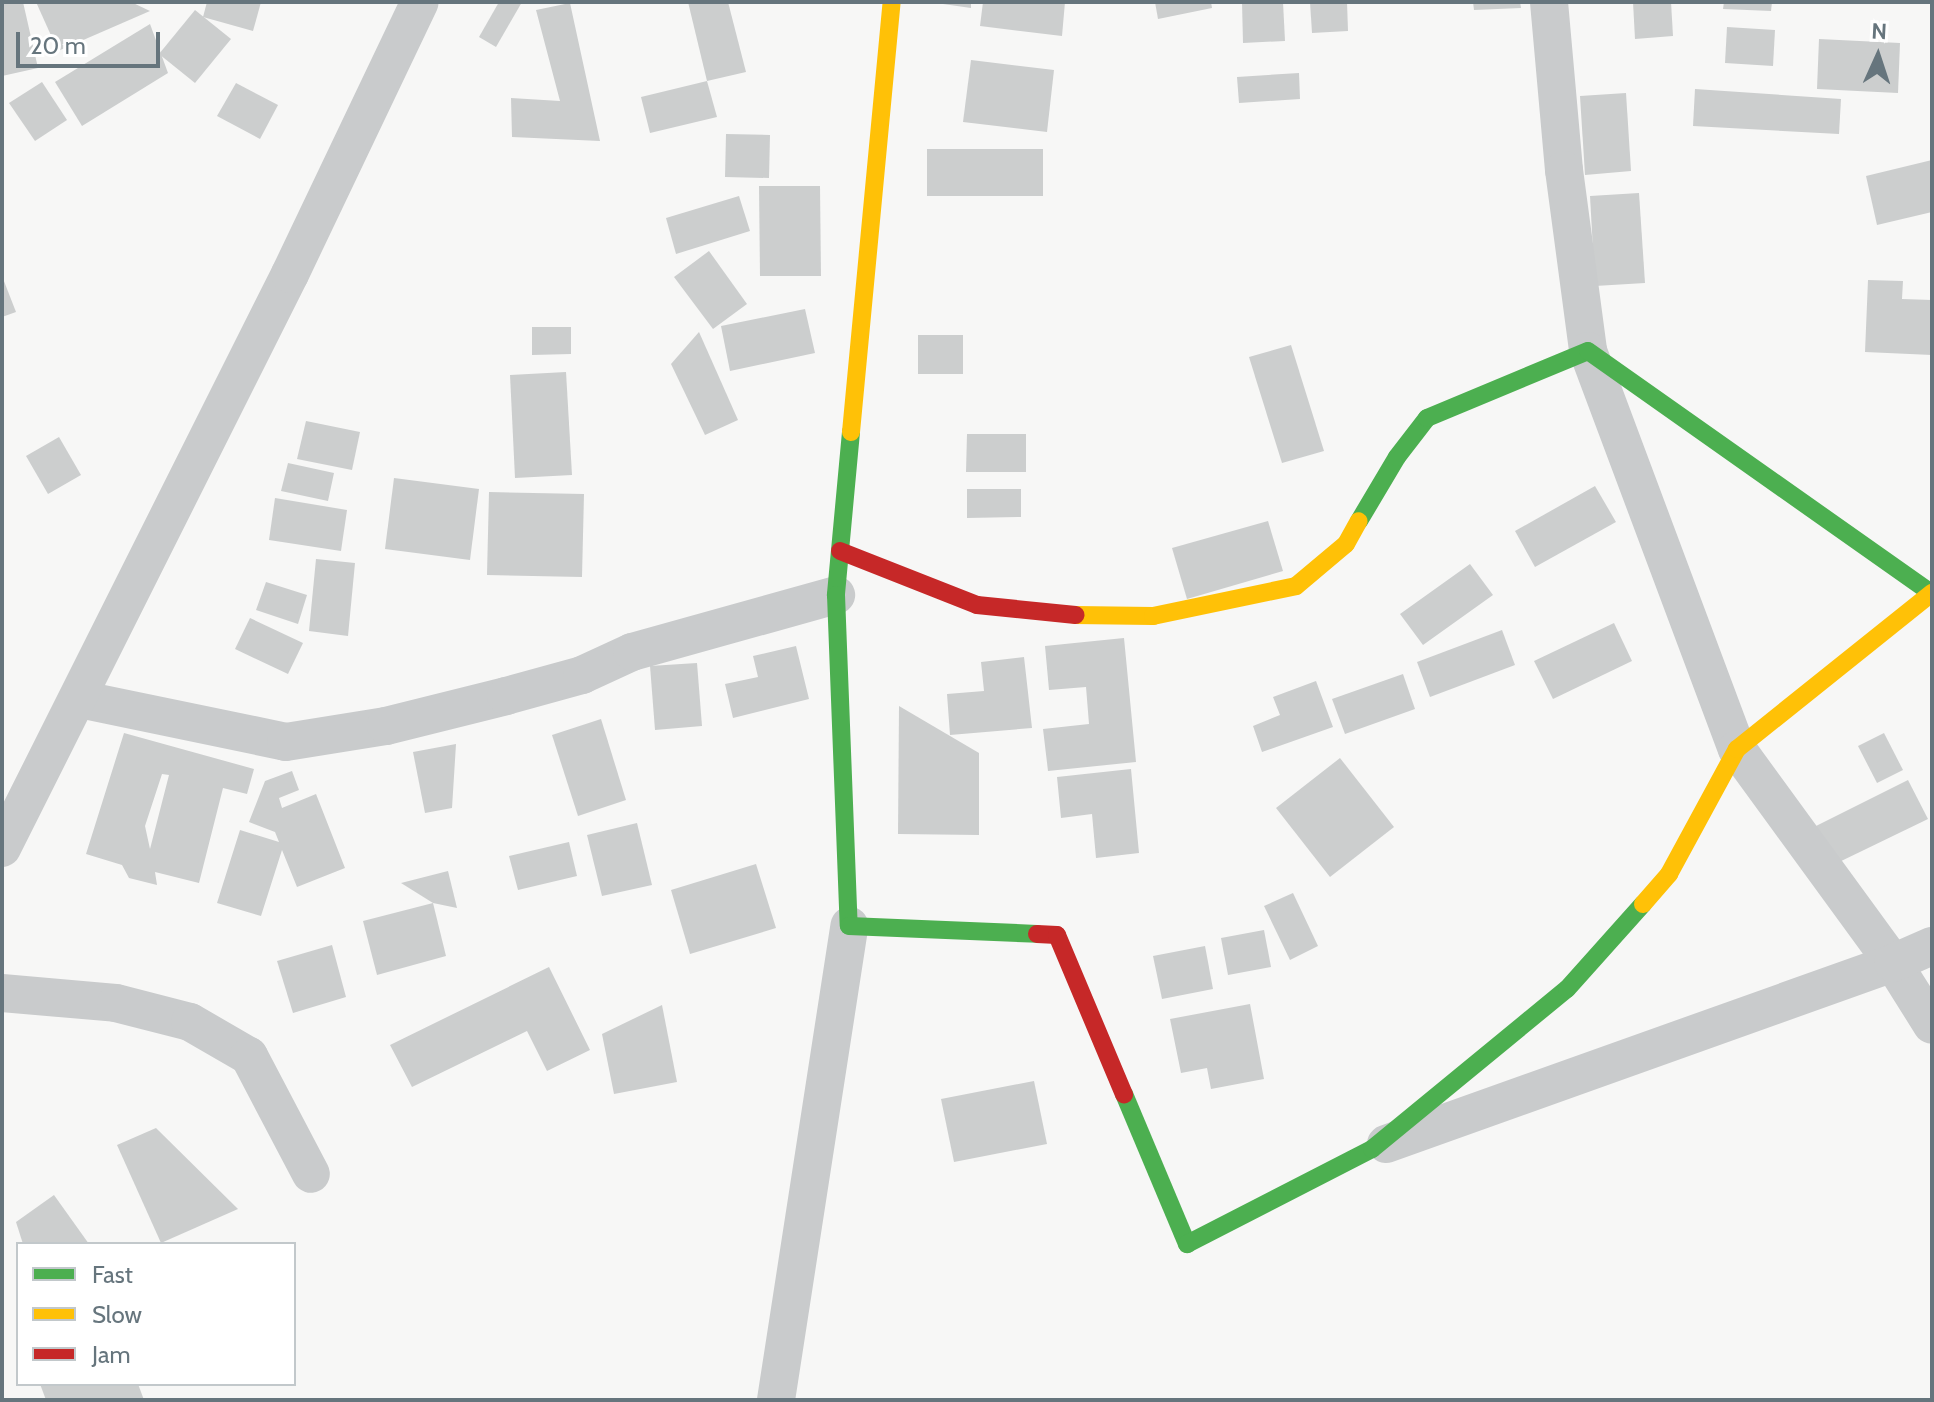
<!DOCTYPE html>
<html>
<head>
<meta charset="utf-8">
<style>
  body { margin:0 }
  #map { position:relative; width:1934px; height:1402px; overflow:hidden; background:#f7f7f6; font-family:Cabin,sans-serif }
  div>[style] { position:absolute }
  [style*='--x'] { left:calc(var(--x)*1px); top:calc(var(--y)*1px); width:calc(var(--w)*1px); rotate:calc(var(--a)*1deg) }
  .building>* { inset:0; background:#cccece }
  .street>* { height:38px; margin:-19px; padding:0 19px; transform-origin:19px; border-radius:19px; background:#c9cbcc }
  .fast>* { height:18px; margin:-9px; padding:0 9px; transform-origin:9px; border-radius:9px; background:#4caf50 }
  .slow>* { height:18px; margin:-9px; padding:0 9px; transform-origin:9px; border-radius:9px; background:#ffc107 }
  .jam>* { height:18px; margin:-9px; padding:0 9px; transform-origin:9px; border-radius:9px; background:#c62828 }
  span { translate:-50% -50%; white-space:nowrap; text-align:center; line-height:1.15; -webkit-text-stroke:8px #fff; paint-order:stroke }
  .frame { position:absolute; inset:0; border:4px solid #66757d; pointer-events:none }
  .legend { position:absolute; left:16px; top:1242px; width:280px; height:144px; box-sizing:border-box; background:#fff; border:2px solid #c2c8cb; margin:0; padding:10px 14px; list-style:none; font-size:24px; color:#66757d }
  .legend li { display:flex; align-items:center; gap:16px; height:40px }
  .legend b { width:40px; border:2px solid #c2c8cb }
  .north { position:absolute; left:1838px; top:16px; width:80px; height:80px; -webkit-text-stroke:6px #fff; paint-order:stroke; rotate:3deg; font-size:22px; font-weight:700; line-height:32px; text-align:center; color:#66757d }
  .north::after { content:''; display:block; margin:auto; width:28px; height:36px; background:#66757d; clip-path:polygon(50% 0,100% 100%,50% 72%,0 100%) }
  .scale { position:absolute; left:16px; top:32px; width:144px; height:36px; box-sizing:border-box; border:4px solid #66757d; border-top:0; padding-left:10px; font-size:24px; line-height:28px; white-space:nowrap; color:#66757d; -webkit-text-stroke:6px #fff; paint-order:stroke }
</style>
</head>
<body>
<div id="map">
  <div class="building">
    <i style="clip-path:polygon(2px 2px,23px 2px,38px 68px,2px 76px)"></i>
    <i style="clip-path:polygon(36px 2px,131px 2px,150px 11px,58px 51px)"></i>
    <i style="clip-path:polygon(207px 2px,261px 2px,253px 31px,203px 17px)"></i>
    <i style="clip-path:polygon(499px 2px,522px 2px,496px 47px,479px 37px)"></i>
    <i style="clip-path:polygon(688px 2px,728px 2px,746px 72px,707px 81px)"></i>
    <i style="clip-path:polygon(929px 2px,971px 2px,971px 8px)"></i>
    <i style="clip-path:polygon(983px 2px,1065px 2px,1062px 36px,980px 26px)"></i>
    <i style="clip-path:polygon(1155px 2px,1211px 2px,1212px 8px,1158px 19px)"></i>
    <i style="clip-path:polygon(1242px 2px,1283px 2px,1285px 41px,1243px 43px)"></i>
    <i style="clip-path:polygon(1310px 2px,1347px 2px,1348px 31px,1312px 33px)"></i>
    <i style="clip-path:polygon(1473px 2px,1520px 2px,1521px 8px,1474px 10px)"></i>
    <i style="clip-path:polygon(1633px 2px,1671px 2px,1673px 36px,1635px 39px)"></i>
    <i style="clip-path:polygon(1724px 2px,1772px 2px,1771px 11px,1723px 9px)"></i>
    <i style="clip-path:polygon(570px 3px,600px 141px,512px 137px,511px 98px,560px 101px,536px 10px)"></i>
    <i style="clip-path:polygon(195px 10px,231px 39px,195px 83px,159px 54px)"></i>
    <i style="clip-path:polygon(150px 24px,168px 73px,82px 126px,55px 82px)"></i>
    <i style="clip-path:polygon(1727px 27px,1775px 30px,1773px 66px,1725px 63px)"></i>
    <i style="clip-path:polygon(1819px 39px,1900px 43px,1898px 93px,1817px 89px)"></i>
    <i style="clip-path:polygon(971px 60px,1054px 70px,1047px 132px,963px 122px)"></i>
    <i style="clip-path:polygon(1299px 73px,1300px 99px,1239px 103px,1237px 77px)"></i>
    <i style="clip-path:polygon(707px 81px,717px 117px,650px 133px,641px 97px)"></i>
    <i style="clip-path:polygon(42px 82px,67px 120px,35px 141px,9px 103px)"></i>
    <i style="clip-path:polygon(236px 83px,278px 105px,260px 139px,217px 116px)"></i>
    <i style="clip-path:polygon(1695px 89px,1841px 99px,1839px 134px,1693px 126px)"></i>
    <i style="clip-path:polygon(1626px 93px,1631px 171px,1585px 175px,1580px 96px)"></i>
    <i style="clip-path:polygon(726px 134px,770px 135px,769px 178px,725px 177px)"></i>
    <i style="clip-path:polygon(927px 149px,1043px 149px,1043px 196px,927px 196px)"></i>
    <i style="clip-path:polygon(1932px 160px,1932px 212px,1877px 225px,1866px 176px)"></i>
    <i style="clip-path:polygon(759px 186px,820px 186px,821px 276px,760px 276px)"></i>
    <i style="clip-path:polygon(1639px 193px,1645px 283px,1595px 286px,1590px 196px)"></i>
    <i style="clip-path:polygon(739px 196px,750px 231px,676px 254px,666px 218px)"></i>
    <i style="clip-path:polygon(709px 251px,747px 304px,713px 329px,674px 277px)"></i>
    <i style="clip-path:polygon(2px 276px,16px 312px,2px 317px)"></i>
    <i style="clip-path:polygon(1868px 280px,1903px 281px,1902px 299px,1932px 300px,1932px 355px,1865px 352px)"></i>
    <i style="clip-path:polygon(805px 309px,815px 353px,730px 371px,721px 326px)"></i>
    <i style="clip-path:polygon(532px 327px,571px 327px,571px 354px,532px 355px)"></i>
    <i style="clip-path:polygon(699px 332px,738px 420px,705px 435px,671px 364px)"></i>
    <i style="clip-path:polygon(918px 335px,963px 335px,963px 374px,918px 374px)"></i>
    <i style="clip-path:polygon(1291px 345px,1324px 451px,1282px 463px,1249px 357px)"></i>
    <i style="clip-path:polygon(566px 372px,572px 475px,515px 478px,510px 375px)"></i>
    <i style="clip-path:polygon(306px 421px,360px 432px,352px 470px,297px 459px)"></i>
    <i style="clip-path:polygon(967px 434px,1026px 434px,1026px 472px,966px 472px)"></i>
    <i style="clip-path:polygon(59px 437px,81px 475px,48px 494px,26px 456px)"></i>
    <i style="clip-path:polygon(288px 463px,334px 473px,328px 501px,281px 491px)"></i>
    <i style="clip-path:polygon(394px 478px,479px 489px,470px 560px,385px 549px)"></i>
    <i style="clip-path:polygon(1595px 486px,1616px 522px,1535px 567px,1515px 531px)"></i>
    <i style="clip-path:polygon(967px 489px,1021px 489px,1021px 517px,967px 518px)"></i>
    <i style="clip-path:polygon(489px 492px,584px 494px,582px 577px,487px 575px)"></i>
    <i style="clip-path:polygon(275px 498px,347px 510px,341px 551px,269px 540px)"></i>
    <i style="clip-path:polygon(1268px 521px,1283px 571px,1187px 599px,1172px 548px)"></i>
    <i style="clip-path:polygon(316px 559px,355px 563px,348px 636px,309px 631px)"></i>
    <i style="clip-path:polygon(1470px 564px,1493px 595px,1423px 645px,1400px 614px)"></i>
    <i style="clip-path:polygon(266px 582px,307px 595px,298px 624px,256px 610px)"></i>
    <i style="clip-path:polygon(250px 618px,303px 643px,288px 674px,235px 649px)"></i>
    <i style="clip-path:polygon(1614px 623px,1632px 661px,1553px 699px,1534px 661px)"></i>
    <i style="clip-path:polygon(1502px 630px,1515px 665px,1430px 697px,1417px 662px)"></i>
    <i style="clip-path:polygon(1124px 638px,1136px 762px,1048px 771px,1043px 729px,1089px 724px,1086px 687px,1049px 690px,1045px 646px)"></i>
    <i style="clip-path:polygon(796px 646px,809px 699px,733px 718px,725px 684px,758px 677px,753px 656px)"></i>
    <i style="clip-path:polygon(1024px 657px,1032px 728px,950px 735px,947px 694px,984px 691px,981px 662px)"></i>
    <i style="clip-path:polygon(697px 663px,702px 726px,655px 730px,650px 666px)"></i>
    <i style="clip-path:polygon(1403px 674px,1415px 709px,1345px 734px,1332px 699px)"></i>
    <i style="clip-path:polygon(1316px 681px,1333px 727px,1262px 752px,1253px 726px,1280px 715px,1273px 697px)"></i>
    <i style="clip-path:polygon(899px 706px,979px 753px,979px 835px,898px 834px)"></i>
    <i style="clip-path:polygon(601px 719px,626px 800px,578px 816px,552px 735px)"></i>
    <i style="clip-path:polygon(evenodd,124px 733px,254px 769px,247px 794px,223px 788px,199px 883px,155px 872px,157px 885px,129px 878px,122px 865px,86px 854px,124px 733px,162px 774px,169px 775px,150px 849px,145px 826px,162px 774px)"></i>
    <i style="clip-path:polygon(1884px 733px,1903px 770px,1877px 783px,1858px 746px)"></i>
    <i style="clip-path:polygon(456px 744px,452px 808px,425px 813px,413px 752px)"></i>
    <i style="clip-path:polygon(1340px 758px,1394px 827px,1330px 877px,1276px 808px)"></i>
    <i style="clip-path:polygon(1131px 769px,1139px 853px,1096px 858px,1092px 814px,1061px 818px,1057px 777px)"></i>
    <i style="clip-path:polygon(292px 771px,299px 790px,279px 798px,282px 808px,316px 794px,345px 868px,297px 887px,282px 850px,261px 916px,217px 903px,240px 830px,279px 842px,275px 832px,249px 822px,265px 781px)"></i>
    <i style="clip-path:polygon(1908px 780px,1928px 819px,1833px 865px,1814px 827px)"></i>
    <i style="clip-path:polygon(637px 823px,652px 885px,602px 896px,587px 835px)"></i>
    <i style="clip-path:polygon(569px 842px,577px 876px,518px 890px,509px 856px)"></i>
    <i style="clip-path:polygon(756px 864px,776px 928px,690px 954px,671px 890px)"></i>
    <i style="clip-path:polygon(448px 871px,457px 908px,433px 903px,401px 883px)"></i>
    <i style="clip-path:polygon(1293px 893px,1318px 946px,1290px 960px,1264px 906px)"></i>
    <i style="clip-path:polygon(433px 903px,446px 956px,377px 975px,363px 921px)"></i>
    <i style="clip-path:polygon(1264px 930px,1271px 967px,1228px 975px,1221px 938px)"></i>
    <i style="clip-path:polygon(332px 945px,346px 997px,293px 1013px,277px 961px)"></i>
    <i style="clip-path:polygon(1205px 946px,1213px 989px,1162px 999px,1153px 956px)"></i>
    <i style="clip-path:polygon(549px 967px,590px 1050px,547px 1071px,527px 1031px,412px 1087px,390px 1045px)"></i>
    <i style="clip-path:polygon(1250px 1004px,1264px 1079px,1211px 1089px,1207px 1068px,1181px 1073px,1170px 1019px)"></i>
    <i style="clip-path:polygon(662px 1005px,677px 1082px,614px 1094px,602px 1034px)"></i>
    <i style="clip-path:polygon(1034px 1081px,1047px 1144px,954px 1162px,941px 1099px)"></i>
    <i style="clip-path:polygon(156px 1128px,238px 1209px,161px 1243px,117px 1145px)"></i>
    <i style="clip-path:polygon(54px 1195px,89px 1244px,23px 1244px,16px 1222px)"></i>
    <i style="clip-path:polygon(40px 1384px,138px 1384px,144px 1400px,46px 1400px)"></i>
  </div>
  <div class="street">
    <i style="--x:1549;--y:2;--w:169;--a:84.9"></i>
    <i style="--x:1564;--y:170;--w:183;--a:82.4"></i>
    <i style="--x:1588;--y:351;--w:425;--a:69.5"></i>
    <i style="--x:1737;--y:749;--w:265;--a:53.9"></i>
    <i style="--x:1893;--y:963;--w:73;--a:57.8"></i>
    <i style="--x:79;--y:699;--w:211;--a:11.7"></i>
    <i style="--x:286;--y:742;--w:101;--a:-9.1"></i>
    <i style="--x:386;--y:726;--w:124;--a:-14"></i>
    <i style="--x:506;--y:696;--w:79;--a:-15.4"></i>
    <i style="--x:582;--y:675;--w:55;--a:-24.7"></i>
    <i style="--x:632;--y:652;--w:212;--a:-15.6"></i>
    <i style="--x:2;--y:848;--w:642;--a:-63.36"></i>
    <i style="--x:290;--y:274;--w:301;--a:-64.5"></i>
    <i style="--x:2;--y:993;--w:114;--a:5"></i>
    <i style="--x:116;--y:1003;--w:76;--a:14.4"></i>
    <i style="--x:190;--y:1022;--w:68;--a:30"></i>
    <i style="--x:249;--y:1056;--w:133;--a:62.3"></i>
    <i style="--x:1386;--y:1144;--w:538;--a:-19.65"></i>
    <i style="--x:1893;--y:963;--w:43;--a:-23.6"></i>
    <i style="--x:776;--y:1400;--w:480;--a:-81.2"></i>
  </div>
  <div class="fast">
    <i style="--x:851;--y:432;--w:164;--a:95.3"></i>
    <i style="--x:836;--y:595;--w:331;--a:87.8"></i>
    <i style="--x:849;--y:926;--w:188;--a:2.4"></i>
    <i style="--x:1359;--y:521;--w:74;--a:-59.3"></i>
    <i style="--x:1397;--y:457;--w:49;--a:-52.4"></i>
    <i style="--x:1427;--y:418;--w:174;--a:-22.6"></i>
    <i style="--x:1588;--y:351;--w:421;--a:35.2"></i>
    <i style="--x:1124;--y:1094;--w:163;--a:67.2"></i>
    <i style="--x:1187;--y:1244;--w:208;--a:-27.2"></i>
    <i style="--x:1372;--y:1149;--w:252;--a:-39.4"></i>
    <i style="--x:1567;--y:989;--w:114;--a:-48.2"></i>
  </div>
  <div class="slow">
    <i style="--x:851;--y:432;--w:432;--a:-84.6"></i>
    <i style="--x:1075;--y:615;--w:78;--a:0.7"></i>
    <i style="--x:1153;--y:616;--w:146;--a:-11.8"></i>
    <i style="--x:1296;--y:586;--w:65;--a:-40"></i>
    <i style="--x:1346;--y:544;--w:26;--a:-61"></i>
    <i style="--x:1643;--y:904;--w:40;--a:-49"></i>
    <i style="--x:1669;--y:874;--w:142;--a:-61.5"></i>
    <i style="--x:1737;--y:749;--w:250;--a:-38.7"></i>
  </div>
  <div class="jam">
    <i style="--x:840;--y:551;--w:147;--a:21.5"></i>
    <i style="--x:977;--y:605;--w:99;--a:5.8"></i>
    <i style="--x:1037;--y:934;--w:20;--a:3"></i>
    <i style="--x:1057;--y:935;--w:173;--a:67.2"></i>
  </div>
  <div class="frame"></div>
  <ul class="legend">
  <li><b style="height:10px;background:#4caf50"></b>Fast</li>
  <li><b style="height:10px;background:#ffc107"></b>Slow</li>
  <li><b style="height:10px;background:#c62828"></b>Jam</li>
  </ul>
  <div class="north">N</div>
  <div class="scale">20 m</div>
</div>
</body>
</html>
